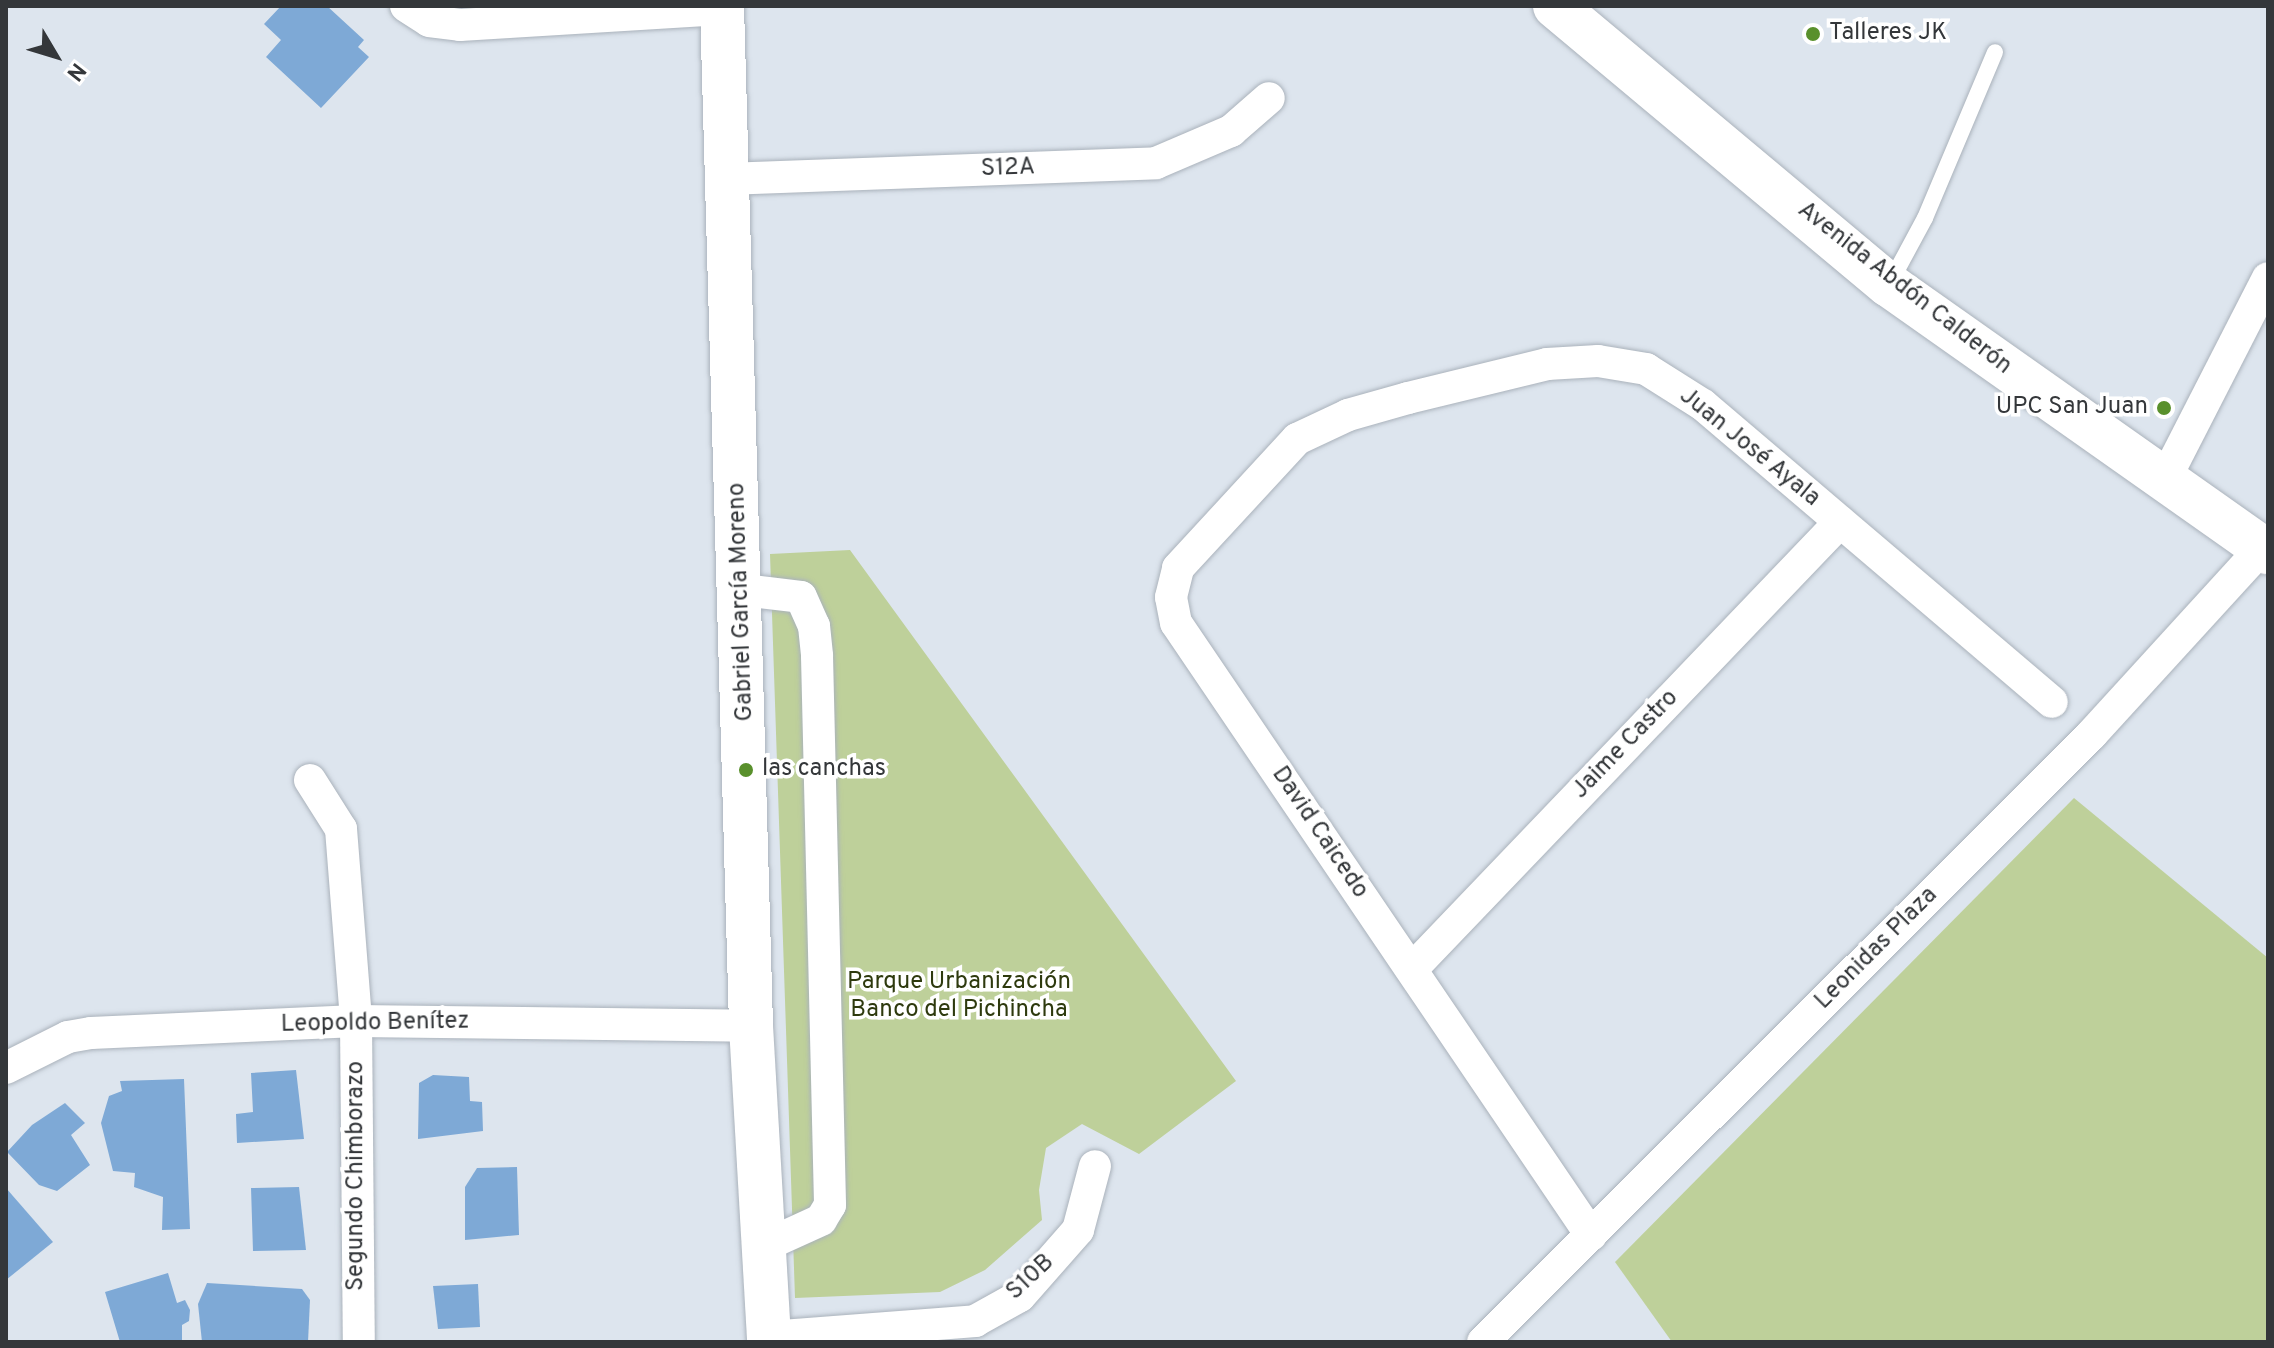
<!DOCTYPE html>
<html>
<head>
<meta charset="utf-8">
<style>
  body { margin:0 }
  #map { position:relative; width:2274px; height:1348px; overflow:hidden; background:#dde5ee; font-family:Overpass,sans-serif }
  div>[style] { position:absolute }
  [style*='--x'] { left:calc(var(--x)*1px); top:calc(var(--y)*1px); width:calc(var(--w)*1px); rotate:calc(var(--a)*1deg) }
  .green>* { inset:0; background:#bed09a }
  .building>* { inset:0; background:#7ea9d6 }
  .roads { filter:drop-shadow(0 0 2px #aab2bb) drop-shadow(0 0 2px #aab2bb) }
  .lane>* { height:16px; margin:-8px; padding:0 8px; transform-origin:8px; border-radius:8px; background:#fff }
  .street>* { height:32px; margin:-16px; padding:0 16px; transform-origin:16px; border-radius:16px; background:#fff }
  .secondary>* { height:44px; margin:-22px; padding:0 22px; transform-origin:22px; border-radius:22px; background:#fff }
  .dots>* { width:22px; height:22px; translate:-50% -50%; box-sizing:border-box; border:4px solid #fff; border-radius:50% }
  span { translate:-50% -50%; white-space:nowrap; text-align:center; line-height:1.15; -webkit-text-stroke:7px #fff; paint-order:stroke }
  .poi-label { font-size:24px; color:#34373a }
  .left { translate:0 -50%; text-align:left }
  .right { translate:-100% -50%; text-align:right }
  .street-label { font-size:24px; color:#34373a }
  .park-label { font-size:24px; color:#2e3a0e }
  .frame { position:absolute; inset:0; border:8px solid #34373a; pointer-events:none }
  .north { position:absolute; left:16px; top:16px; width:80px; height:80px; -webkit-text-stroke:6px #fff; paint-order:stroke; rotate:128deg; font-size:22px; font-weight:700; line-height:32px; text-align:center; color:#34373a }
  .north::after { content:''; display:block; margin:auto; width:28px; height:36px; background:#34373a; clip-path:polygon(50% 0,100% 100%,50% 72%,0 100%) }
</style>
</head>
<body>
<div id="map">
  <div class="green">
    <i style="clip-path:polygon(850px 550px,1236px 1081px,1139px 1154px,1082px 1124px,1046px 1148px,1039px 1190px,1042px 1220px,985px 1270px,940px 1292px,795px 1298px,770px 554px)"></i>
    <i style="clip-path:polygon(2074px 798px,2268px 958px,2268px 1342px,1672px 1342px,1615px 1262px)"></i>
  </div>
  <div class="building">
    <i style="clip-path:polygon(281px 6px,327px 6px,364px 40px,358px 47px,369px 57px,321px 108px,266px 57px,281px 40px,264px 24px)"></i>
    <i style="clip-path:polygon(296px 1070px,304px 1139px,237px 1143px,236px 1114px,253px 1112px,251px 1073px)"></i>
    <i style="clip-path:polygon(433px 1075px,469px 1077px,470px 1101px,482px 1102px,483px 1131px,418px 1139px,419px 1083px)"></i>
    <i style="clip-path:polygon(184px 1079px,190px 1229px,162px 1230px,163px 1197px,134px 1187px,135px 1173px,113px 1171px,101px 1123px,109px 1096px,122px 1091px,120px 1081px)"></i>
    <i style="clip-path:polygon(65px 1103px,85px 1123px,71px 1135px,90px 1165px,57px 1191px,39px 1185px,7px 1152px,32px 1125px)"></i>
    <i style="clip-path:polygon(517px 1167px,519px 1235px,465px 1240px,465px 1187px,477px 1168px)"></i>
    <i style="clip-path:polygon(299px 1187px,306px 1250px,253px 1251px,251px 1188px)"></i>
    <i style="clip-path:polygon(6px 1188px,53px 1242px,6px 1280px)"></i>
    <i style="clip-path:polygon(168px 1273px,177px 1303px,185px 1300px,190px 1310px,189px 1321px,182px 1325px,182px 1342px,120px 1342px,105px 1292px)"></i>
    <i style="clip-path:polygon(207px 1283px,302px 1289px,310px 1300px,308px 1342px,202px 1342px,198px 1304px)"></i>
    <i style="clip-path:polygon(478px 1284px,480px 1327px,438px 1329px,433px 1286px)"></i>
  </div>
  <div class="roads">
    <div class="lane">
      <i style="--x:1890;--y:283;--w:74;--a:-61.7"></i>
      <i style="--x:1925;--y:218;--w:180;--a:-67.1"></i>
    </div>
    <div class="street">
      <i style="--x:406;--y:6;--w:27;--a:33"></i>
      <i style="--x:429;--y:21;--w:31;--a:7"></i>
      <i style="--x:460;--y:25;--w:262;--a:-3.5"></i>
      <i style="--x:728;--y:179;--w:428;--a:-2.1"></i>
      <i style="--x:1156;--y:163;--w:82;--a:-23.1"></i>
      <i style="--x:1231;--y:131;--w:50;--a:-41"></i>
      <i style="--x:2163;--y:483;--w:230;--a:-62.9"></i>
      <i style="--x:743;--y:590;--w:58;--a:6.9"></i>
      <i style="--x:801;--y:597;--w:32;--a:66"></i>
      <i style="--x:814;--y:626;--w:30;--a:84"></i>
      <i style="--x:817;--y:656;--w:549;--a:88.64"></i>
      <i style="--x:830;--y:1205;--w:17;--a:121"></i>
      <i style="--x:821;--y:1220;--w:63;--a:155.5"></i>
      <i style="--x:310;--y:780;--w:58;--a:57.7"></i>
      <i style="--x:341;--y:829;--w:193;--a:85.5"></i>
      <i style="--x:356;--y:1021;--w:321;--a:89.5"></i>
      <i style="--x:1412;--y:969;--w:619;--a:-46.24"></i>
      <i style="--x:6;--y:1068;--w:69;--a:-26.6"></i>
      <i style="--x:68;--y:1037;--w:23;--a:-10"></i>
      <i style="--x:91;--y:1033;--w:265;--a:-2.6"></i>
      <i style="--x:356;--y:1021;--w:395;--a:0.7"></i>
      <i style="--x:1591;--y:1235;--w:739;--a:-124.14"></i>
      <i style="--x:1176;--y:623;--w:26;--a:-101"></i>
      <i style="--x:1171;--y:597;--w:30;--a:-76"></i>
      <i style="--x:1178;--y:568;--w:176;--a:-47.3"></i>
      <i style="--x:1297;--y:439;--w:56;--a:-25.2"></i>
      <i style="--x:1348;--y:415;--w:62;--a:-15.8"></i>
      <i style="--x:1408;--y:398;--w:143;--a:-13.7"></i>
      <i style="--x:1547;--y:364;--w:51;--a:-3.4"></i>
      <i style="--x:1598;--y:361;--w:49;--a:9.5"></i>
      <i style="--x:1646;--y:369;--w:67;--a:32.3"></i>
      <i style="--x:1703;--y:405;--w:458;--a:40.4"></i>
      <i style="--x:769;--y:1337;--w:207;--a:-4.4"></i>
      <i style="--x:975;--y:1321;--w:51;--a:-29.1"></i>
      <i style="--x:1020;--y:1296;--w:88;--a:-48.7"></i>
      <i style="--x:1078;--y:1230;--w:66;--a:-75.1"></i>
      <i style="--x:1483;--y:1342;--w:861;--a:-44.95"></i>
      <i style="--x:2092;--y:734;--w:252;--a:-47.6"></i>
    </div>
    <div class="secondary">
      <i style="--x:722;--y:6;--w:1020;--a:88.37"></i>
      <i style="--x:751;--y:1026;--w:317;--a:86.7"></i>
      <i style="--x:1555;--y:6;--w:435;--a:39.9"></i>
      <i style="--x:1889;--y:285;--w:464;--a:35.2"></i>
    </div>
  </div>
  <div class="dots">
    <i style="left:1813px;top:34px;background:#59902c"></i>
    <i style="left:2164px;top:408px;background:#59902c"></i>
    <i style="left:746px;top:770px;background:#59902c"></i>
  </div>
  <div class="poi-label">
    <span class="left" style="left:1829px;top:34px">Talleres JK</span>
    <span class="right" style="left:2148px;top:408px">UPC San Juan</span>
    <span class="left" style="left:762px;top:770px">las canchas</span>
  </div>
  <div class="street-label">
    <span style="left:1008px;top:169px;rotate:-2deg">S12A</span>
    <span style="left:1904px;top:289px;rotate:38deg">Avenida Abdón Calderón</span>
    <span style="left:1749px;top:448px;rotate:39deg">Juan José Ayala</span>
    <span style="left:742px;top:602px;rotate:-92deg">Gabriel García Moreno</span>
    <span style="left:1626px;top:745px;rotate:-46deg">Jaime Castro</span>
    <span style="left:1319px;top:833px;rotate:56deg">David Caicedo</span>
    <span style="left:1877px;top:949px;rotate:-45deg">Leonidas Plaza</span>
    <span style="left:375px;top:1024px;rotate:-1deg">Leopoldo Benítez</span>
    <span style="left:357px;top:1176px;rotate:-90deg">Segundo Chimborazo</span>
    <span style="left:1031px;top:1278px;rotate:-43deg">S10B</span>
  </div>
  <div class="park-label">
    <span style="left:959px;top:997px">Parque Urbanización<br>Banco del Pichincha</span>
  </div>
  <div class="frame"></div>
  <div class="north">N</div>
</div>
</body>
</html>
